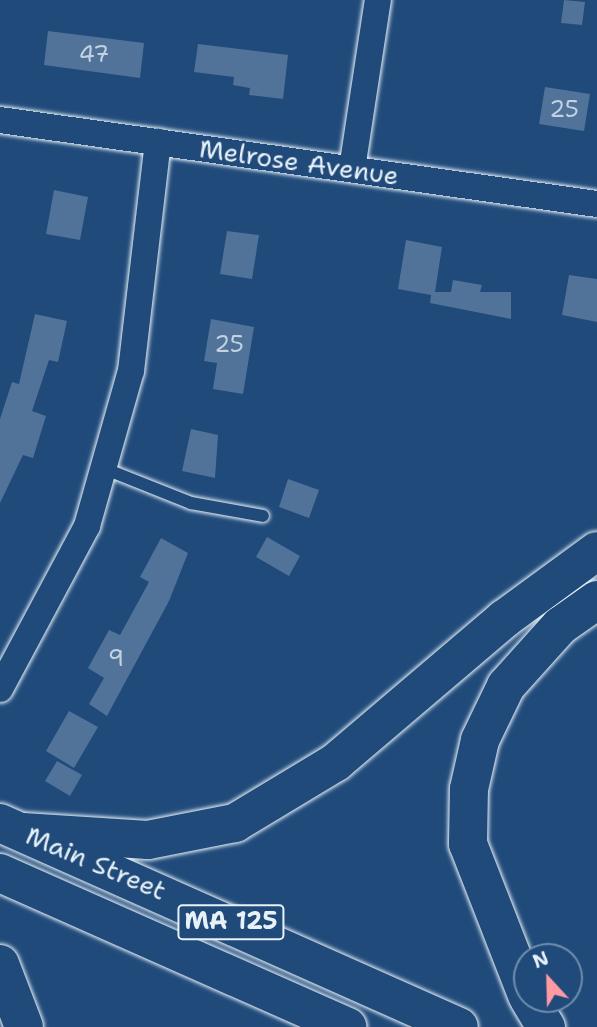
<!DOCTYPE html>
<html>
<head>
<meta charset="utf-8">
<style>
  body { margin:0 }
  #map { position:relative; width:597px; height:1027px; overflow:hidden; background:#1f4a7a; font-family:"Shantell Sans",sans-serif }
  div>[style] { position:absolute }
  [style*='--x'] { left:calc(var(--x)*1px); top:calc(var(--y)*1px); width:calc(var(--w)*1px); rotate:calc(var(--a)*1deg) }
  .building>* { inset:0; background:#517399 }
  .roads { filter:drop-shadow(0 0 2px #e8f1f8) drop-shadow(0 0 2px #e8f1f8) }
  .service>* { height:12px; margin:-6px; padding:0 6px; transform-origin:6px; border-radius:6px; background:#1f4a7a }
  .minor>* { height:26px; margin:-13px; padding:0 13px; transform-origin:13px; border-radius:13px; background:#1f4a7a }
  .trunk>* { height:38px; margin:-19px; padding:0 19px; transform-origin:19px; border-radius:19px; background:#1f4a7a }
  .motorway>* { height:38px; margin:-19px; padding:0 19px; transform-origin:19px; border-radius:19px; background:#1f4a7a }
  span { translate:-50% -50%; white-space:nowrap; text-align:center; line-height:1.15; -webkit-text-stroke:5px #1f4a7a; paint-order:stroke }
  .number-label { font-size:23px; color:#c2d2e0 }
  .number-label span { -webkit-text-stroke-width:0 }
  .shield-label span { padding:2px 5px; background:#1f4a7a; border:2px solid; border-radius:5px; -webkit-text-stroke-width:0 }
  .shield-label { font-size:24px; color:#e8f1f8; font-weight:700 }
  .street-label { font-size:26px; color:#e8f1f8 }
  .north { position:absolute; left:513px; top:943px; width:70px; height:70px; box-sizing:border-box; background:#1f4a7a; border:2px solid #6f8dac; border-radius:50%; rotate:338deg; font-size:19px; font-weight:700; line-height:28px; text-align:center; color:#e8f1f8 }
  .north::after { content:''; display:block; margin:auto; width:24px; height:32px; background:#ff9aa2; clip-path:polygon(50% 0,100% 100%,50% 72%,0 100%) }
</style>
</head>
<body>
<div id="map">
  <div class="building">
    <i style="clip-path:polygon(564px 0,585px 2px,582px 25px,561px 23px)"></i>
    <i style="clip-path:polygon(48px 31px,144px 43px,140px 78px,44px 65px)"></i>
    <i style="clip-path:polygon(198px 44px,288px 55px,283px 99px,249px 95px,250px 88px,233px 85px,234px 77px,194px 72px)"></i>
    <i style="clip-path:polygon(545px 87px,590px 94px,584px 131px,539px 124px)"></i>
    <i style="clip-path:polygon(54px 190px,88px 197px,80px 240px,46px 234px)"></i>
    <i style="clip-path:polygon(227px 231px,259px 235px,252px 279px,220px 274px)"></i>
    <i style="clip-path:polygon(406px 240px,442px 247px,435px 292px,451px 292px,453px 280px,482px 285px,480px 292px,511px 292px,511px 319px,430px 303px,431px 295px,398px 289px)"></i>
    <i style="clip-path:polygon(569px 275px,597px 279px,597px 322px,562px 315px)"></i>
    <i style="clip-path:polygon(35px 314px,67px 321px,58px 362px,49px 360px,32px 411px,46px 416px,33px 458px,23px 455px,0 503px,0 419px,12px 382px,19px 384px)"></i>
    <i style="clip-path:polygon(211px 319px,254px 327px,243px 394px,213px 389px,217px 363px,204px 361px)"></i>
    <i style="clip-path:polygon(191px 429px,218px 435px,215px 478px,182px 471px)"></i>
    <i style="clip-path:polygon(288px 479px,319px 490px,309px 518px,279px 507px)"></i>
    <i style="clip-path:polygon(267px 537px,300px 556px,289px 576px,256px 557px)"></i>
    <i style="clip-path:polygon(161px 538px,188px 553px,169px 601px,107px 716px,89px 704px,104px 678px,88px 668px,109px 630px,120px 635px,149px 582px,140px 577px)"></i>
    <i style="clip-path:polygon(69px 711px,98px 727px,74px 768px,46px 751px)"></i>
    <i style="clip-path:polygon(57px 761px,82px 775px,70px 796px,45px 781px)"></i>
  </div>
  <div class="roads">
    <div class="service">
      <i style="--x:103;--y:468;--w:95;--a:21.7"></i>
      <i style="--x:191;--y:503;--w:73;--a:10.2"></i>
    </div>
    <div class="minor">
      <i style="--x:0;--y:120;--w:603;--a:8.01"></i>
      <i style="--x:352;--y:169;--w:171;--a:-81.3"></i>
      <i style="--x:0;--y:689;--w:185;--a:-61.9"></i>
      <i style="--x:87;--y:526;--w:161;--a:-74.2"></i>
      <i style="--x:131;--y:371;--w:231;--a:-83.3"></i>
    </div>
    <div class="trunk">
      <i style="--x:0;--y:823;--w:502;--a:23.96"></i>
      <i style="--x:0;--y:873;--w:380;--a:23.9"></i>
    </div>
    <div class="motorway">
      <i style="--x:23;--y:832;--w:125;--a:3.7"></i>
      <i style="--x:148;--y:840;--w:89;--a:-11.1"></i>
      <i style="--x:235;--y:823;--w:118;--a:-31.1"></i>
      <i style="--x:336;--y:762;--w:221;--a:-40.4"></i>
      <i style="--x:504;--y:619;--w:115;--a:-36.2"></i>
      <i style="--x:0;--y:964;--w:67;--a:69.1"></i>
      <i style="--x:527;--y:995;--w:162;--a:-111.3"></i>
      <i style="--x:468;--y:844;--w:55;--a:-89"></i>
      <i style="--x:469;--y:789;--w:50;--a:-77.3"></i>
      <i style="--x:480;--y:740;--w:60;--a:-64.3"></i>
      <i style="--x:506;--y:686;--w:81;--a:-48"></i>
      <i style="--x:560;--y:626;--w:45;--a:-35.1"></i>
      <i style="--x:529;--y:999;--w:33;--a:59"></i>
    </div>
  </div>
  <div class="number-label">
    <span style="left:94px;top:54px">47</span>
    <span style="left:564px;top:109px">25</span>
    <span style="left:229px;top:344px">25</span>
    <span style="left:116px;top:658px">9</span>
  </div>
  <div class="shield-label">
    <span style="left:231px;top:922px">MA 125</span>
  </div>
  <div class="street-label">
    <span style="left:299px;top:162px;rotate:8deg">Melrose Avenue</span>
    <span style="left:96px;top:863px;rotate:23deg">Main Street</span>
  </div>
  <div class="north">N</div>
</div>
</body>
</html>
